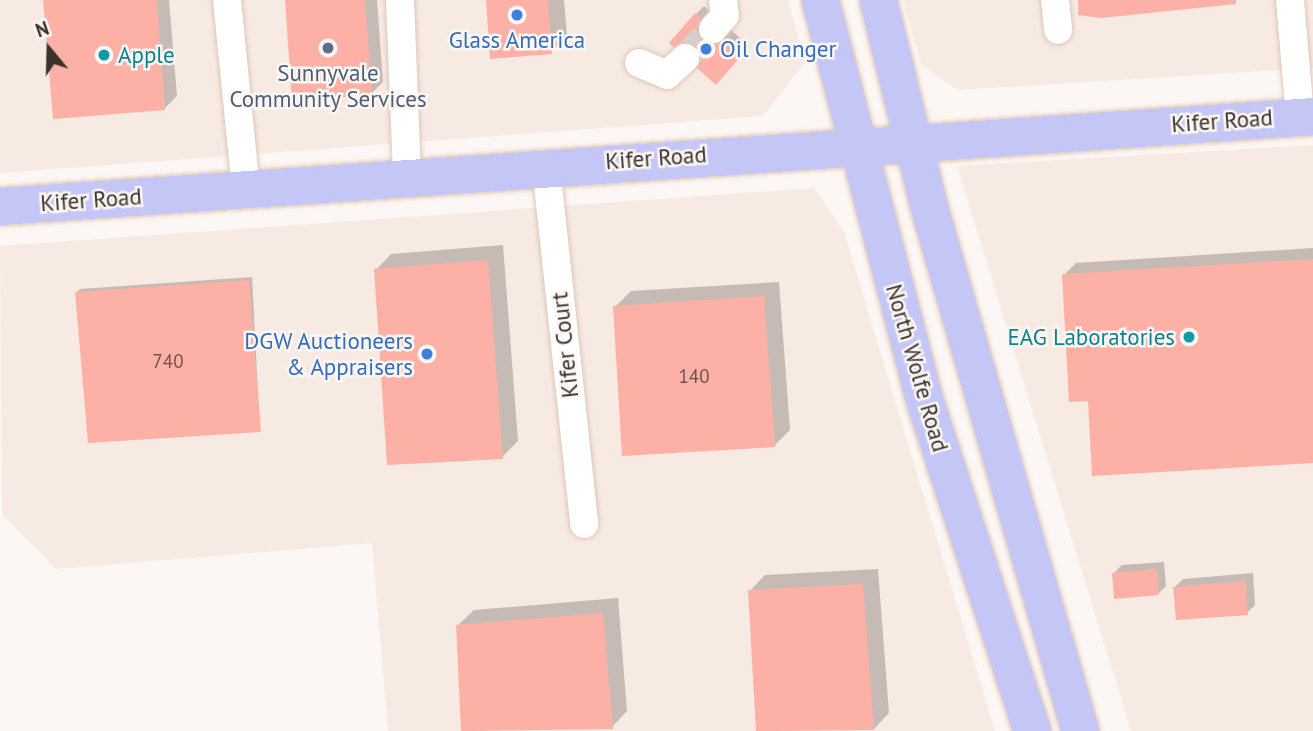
<!DOCTYPE html>
<html>
<head>
<meta charset="utf-8">
<style>
  body { margin:0 }
  #map { position:relative; width:1313px; height:731px; overflow:hidden; background:#fcf7f4; font-family:"PT Sans",sans-serif }
  div>[style] { position:absolute }
  [style*='--x'] { left:calc(var(--x)*1px); top:calc(var(--y)*1px); width:calc(var(--w)*1px); rotate:calc(var(--a)*1deg) }
  .built>* { inset:0; background:#f7eae2 }
  .shadow>* { inset:0; background:#0003 }
  .building>* { inset:0; background:#fdb0a6 }
  .minor-tunnel>* { height:28px; margin-top:-14px; transform-origin:0; background:repeating-linear-gradient(90deg,#d6d0cc 0 28px,transparent 0 42px) }
  .roads { filter:drop-shadow(0 0 2px #dfc6b7) drop-shadow(0 0 2px #dfc6b7) }
  .minor>* { height:28px; margin:-14px; padding:0 14px; transform-origin:14px; border-radius:14px; background:#fff }
  .major>* { height:37px; margin:-18.5px; padding:0 18.5px; transform-origin:18.5px; border-radius:18.5px; background:#c4c7f6 }
  .dots>* { width:19px; height:19px; translate:-50% -50%; box-sizing:border-box; border:4px solid #fcf7f4; border-radius:50% }
  span { translate:-50% -50%; white-space:nowrap; text-align:center; line-height:1.15; -webkit-text-stroke:5px #fcf7f4; paint-order:stroke }
  .number-label { font-size:19px; color:#6c524a }
  .number-label span { -webkit-text-stroke-width:0 }
  .shop-label { font-size:23px; color:#366cbe }
  .left { translate:0 -50%; text-align:left }
  .right { translate:-100% -50%; text-align:right }
  .culture-label { font-size:23px; color:#0d838f }
  .service-label { font-size:23px; color:#4e5e75 }
  .street-label { font-size:23px; color:#3c322c }
  .north { position:absolute; left:14px; top:14px; width:70px; height:70px; -webkit-text-stroke:5px #fcf7f4; paint-order:stroke; rotate:341deg; font-size:19px; font-weight:700; line-height:28px; text-align:center; color:#3c322c }
  .north::after { content:''; display:block; margin:auto; width:24px; height:32px; background:#3c322c; clip-path:polygon(50% 0,100% 100%,50% 72%,0 100%) }
</style>
</head>
<body>
<div id="map">
  <div class="built">
    <i style="clip-path:polygon(0 0,788px 0,805px 62px,763px 116px,0 173px)"></i>
    <i style="clip-path:polygon(903px 0,1313px 0,1313px 68px,958px 90px,921px 65px)"></i>
    <i style="clip-path:polygon(1313px 145px,1313px 731px,1131px 731px,957px 166px)"></i>
    <i style="clip-path:polygon(814px 188px,844px 232px,995px 731px,388px 731px,372px 543px,56px 569px,2px 514px,0 246px)"></i>
  </div>
  <div class="shadow">
    <i style="clip-path:polygon(45px 0,169px 0,177px 96px,165px 108px)"></i>
    <i style="clip-path:polygon(287px 0,377px 0,383px 82px,371px 94px)"></i>
    <i style="clip-path:polygon(488px 0,564px 0,567px 36px,551px 52px)"></i>
    <i style="clip-path:polygon(704px 6px,749px 46px,724px 74px,696px 14px)"></i>
    <i style="clip-path:polygon(503px 245px,518px 441px,502px 457px,376px 270px,391px 254px)"></i>
    <i style="clip-path:polygon(1313px 248px,1313px 461px,1089px 399px,1064px 275px,1076px 263px)"></i>
    <i style="clip-path:polygon(252px 277px,260px 430px,77px 292px,80px 289px)"></i>
    <i style="clip-path:polygon(779px 282px,790px 430px,774px 446px,615px 307px,631px 291px)"></i>
    <i style="clip-path:polygon(1164px 562px,1166px 586px,1158px 594px,1114px 573px,1122px 565px)"></i>
    <i style="clip-path:polygon(878px 569px,889px 713px,874px 729px,758px 731px,750px 591px,765px 575px)"></i>
    <i style="clip-path:polygon(1253px 573px,1255px 605px,1247px 613px,1175px 587px,1183px 579px)"></i>
    <i style="clip-path:polygon(618px 598px,627px 711px,612px 727px,463px 731px,458px 625px,474px 610px)"></i>
  </div>
  <div class="building">
    <i style="clip-path:polygon(43px 0,157px 0,165px 110px,53px 119px)"></i>
    <i style="clip-path:polygon(285px 0,365px 0,372px 95px,292px 101px)"></i>
    <i style="clip-path:polygon(486px 0,548px 0,552px 54px,490px 59px)"></i>
    <i style="clip-path:polygon(1078px 0,1236px 0,1236px 4px,1101px 18px,1078px 15px)"></i>
    <i style="clip-path:polygon(695px 13px,742px 55px,716px 85px,669px 43px)"></i>
    <i style="clip-path:polygon(1313px 259px,1313px 463px,1092px 476px,1088px 401px,1069px 402px,1062px 274px)"></i>
    <i style="clip-path:polygon(488px 260px,503px 459px,387px 465px,374px 269px)"></i>
    <i style="clip-path:polygon(249px 280px,261px 432px,88px 443px,75px 292px)"></i>
    <i style="clip-path:polygon(764px 296px,775px 447px,622px 456px,613px 306px)"></i>
    <i style="clip-path:polygon(1157px 569px,1159px 595px,1114px 599px,1112px 573px)"></i>
    <i style="clip-path:polygon(1245px 581px,1248px 615px,1176px 620px,1173px 587px)"></i>
    <i style="clip-path:polygon(863px 584px,874px 730px,756px 731px,748px 590px)"></i>
    <i style="clip-path:polygon(603px 613px,613px 729px,461px 731px,456px 625px)"></i>
  </div>
  <div class="minor-tunnel">
    <i style="--x:685;--y:58;--w:40;--a:-46"></i>
  </div>
  <div class="roads">
    <div class="minor">
      <i style="--x:227;--y:0;--w:191;--a:84.3"></i>
      <i style="--x:400;--y:0;--w:177;--a:87.7"></i>
      <i style="--x:1055;--y:0;--w:30;--a:84"></i>
      <i style="--x:1290;--y:0;--w:117;--a:85.1"></i>
      <i style="--x:713;--y:29;--w:18;--a:-49"></i>
      <i style="--x:725;--y:15;--w:15;--a:-98"></i>
      <i style="--x:639;--y:63;--w:30;--a:23"></i>
      <i style="--x:667;--y:75;--w:25;--a:-43"></i>
      <i style="--x:546;--y:166;--w:360;--a:83.9"></i>
    </div>
    <div class="major">
      <i style="--x:820;--y:0;--w:412;--a:75.4"></i>
      <i style="--x:924;--y:399;--w:349;--a:72"></i>
      <i style="--x:878;--y:0;--w:210;--a:76.2"></i>
      <i style="--x:928;--y:204;--w:548;--a:73.91"></i>
      <i style="--x:0;--y:206;--w:1316;--a:-3.92"></i>
    </div>
  </div>
  <div class="dots">
    <i style="left:517px;top:15px;background:#3f7fe0"></i>
    <i style="left:328px;top:48px;background:#5c6f8a"></i>
    <i style="left:706px;top:49px;background:#3f7fe0"></i>
    <i style="left:104px;top:55px;background:#0f9aa8"></i>
    <i style="left:1189px;top:337px;background:#0f9aa8"></i>
    <i style="left:427px;top:354px;background:#3f7fe0"></i>
  </div>
  <div class="number-label">
    <span style="left:168px;top:362px">740</span>
    <span style="left:694px;top:377px">140</span>
  </div>
  <div class="shop-label">
    <span style="left:517px;top:40px">Glass America</span>
    <span class="left" style="left:720px;top:49px">Oil Changer</span>
    <span class="right" style="left:413px;top:354px">DGW Auctioneers<br>&amp; Appraisers</span>
  </div>
  <div class="culture-label">
    <span class="left" style="left:118px;top:55px">Apple</span>
    <span class="right" style="left:1175px;top:337px">EAG Laboratories</span>
  </div>
  <div class="service-label">
    <span style="left:328px;top:86px">Sunnyvale<br>Community Services</span>
  </div>
  <div class="street-label">
    <span style="left:1222px;top:121px;rotate:-4deg">Kifer Road</span>
    <span style="left:656px;top:158px;rotate:-4deg">Kifer Road</span>
    <span style="left:91px;top:200px;rotate:-4deg">Kifer Road</span>
    <span style="left:565px;top:345px;rotate:-96deg">Kifer Court</span>
    <span style="left:917px;top:368px;rotate:74deg">North Wolfe Road</span>
  </div>
  <div class="north">N</div>
</div>
</body>
</html>
